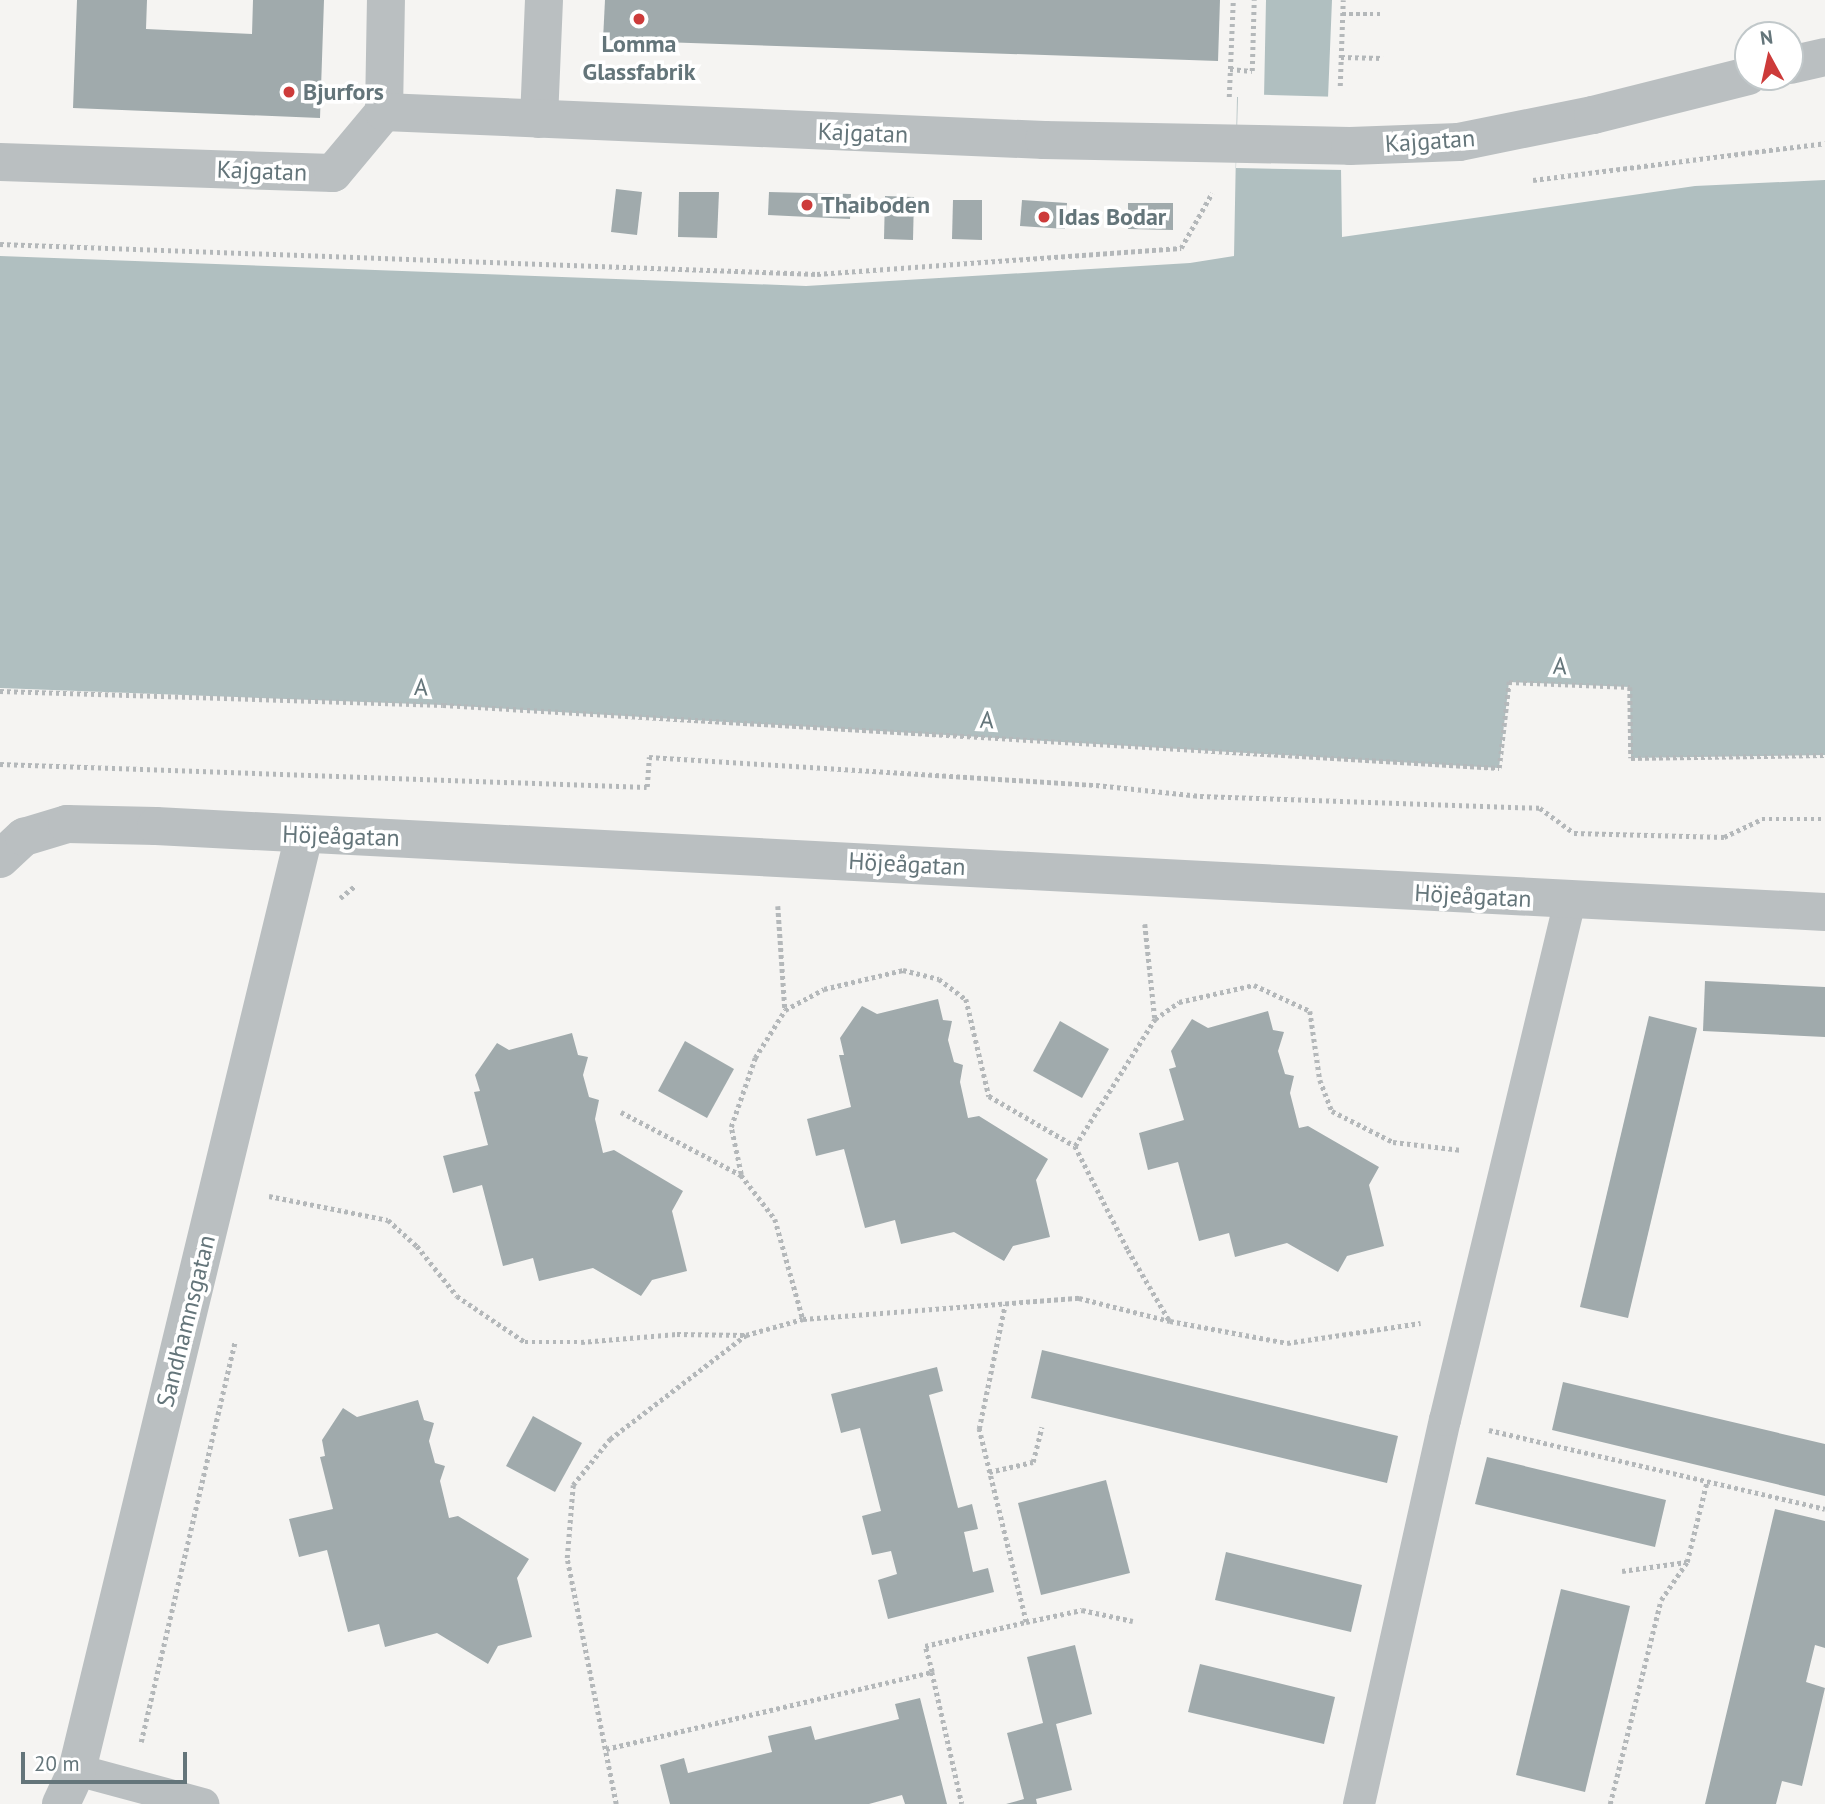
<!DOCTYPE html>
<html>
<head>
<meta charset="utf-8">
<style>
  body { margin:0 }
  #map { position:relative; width:1825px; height:1804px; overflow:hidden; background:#f5f4f2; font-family:"PT Sans",sans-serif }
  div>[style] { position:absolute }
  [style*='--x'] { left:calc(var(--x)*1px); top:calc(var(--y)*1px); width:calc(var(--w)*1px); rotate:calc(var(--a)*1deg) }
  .water>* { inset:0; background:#b0bfc0 }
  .pier>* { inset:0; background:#f5f4f2 }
  .building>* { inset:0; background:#a0aaac }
  .path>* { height:4.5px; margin-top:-2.25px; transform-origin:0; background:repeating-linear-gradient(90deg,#b4b8ba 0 3.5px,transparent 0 7px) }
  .lane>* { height:32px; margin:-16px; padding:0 16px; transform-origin:16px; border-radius:16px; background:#babfc1 }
  .street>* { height:38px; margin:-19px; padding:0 19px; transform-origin:19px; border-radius:19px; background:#babfc1 }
  .dots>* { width:19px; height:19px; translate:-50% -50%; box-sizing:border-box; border:4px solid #fff; border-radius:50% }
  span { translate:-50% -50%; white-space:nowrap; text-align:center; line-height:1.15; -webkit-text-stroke:7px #fff; paint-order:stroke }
  .poi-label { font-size:24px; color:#64757a; font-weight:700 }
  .left { translate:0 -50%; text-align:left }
  .street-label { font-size:24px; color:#64757a }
  .north { position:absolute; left:1734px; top:21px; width:70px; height:70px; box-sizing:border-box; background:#fff; border:2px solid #c1c8ca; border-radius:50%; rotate:352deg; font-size:19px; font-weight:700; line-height:28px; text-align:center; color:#64757a }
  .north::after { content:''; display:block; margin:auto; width:24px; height:32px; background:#cd3b3a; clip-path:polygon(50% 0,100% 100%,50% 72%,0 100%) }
  .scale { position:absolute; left:21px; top:1752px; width:166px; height:32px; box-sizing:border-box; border:4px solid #64757a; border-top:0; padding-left:9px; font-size:21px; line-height:24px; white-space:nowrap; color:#64757a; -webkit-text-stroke:5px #fff; paint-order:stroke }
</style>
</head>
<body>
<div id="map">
  <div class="water">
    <i style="clip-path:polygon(1266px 0,1332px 0,1328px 98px,1340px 99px,1342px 237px,1695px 186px,1825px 180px,1825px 755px,1631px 758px,1630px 687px,1509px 682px,1499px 768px,443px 705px,0 688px,0 256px,806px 286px,1190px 263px,1234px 256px,1237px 97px,1264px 97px)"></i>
  </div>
  <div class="pier">
    <i style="clip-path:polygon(1238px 94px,1342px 97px,1344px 170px,1236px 168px)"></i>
  </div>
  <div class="building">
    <i style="clip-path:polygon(77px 0,147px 0,146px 29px,252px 34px,253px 0,324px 0,320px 118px,73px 108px)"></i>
    <i style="clip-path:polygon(605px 0,1220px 0,1218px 61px,603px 40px)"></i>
    <i style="clip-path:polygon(616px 189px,642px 192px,637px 235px,611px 232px)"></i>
    <i style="clip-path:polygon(679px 192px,719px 192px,717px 238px,678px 237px)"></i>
    <i style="clip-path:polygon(769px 192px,851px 194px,850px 219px,768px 215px)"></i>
    <i style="clip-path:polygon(885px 196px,914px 197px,913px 240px,884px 239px)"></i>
    <i style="clip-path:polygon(953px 200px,982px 200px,982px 240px,952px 239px)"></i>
    <i style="clip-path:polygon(1022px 200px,1067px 203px,1065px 229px,1020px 226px)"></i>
    <i style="clip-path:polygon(1128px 203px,1173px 203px,1173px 230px,1128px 229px)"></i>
    <i style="clip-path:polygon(1705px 981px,1825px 987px,1825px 1037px,1703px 1031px)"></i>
    <i style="clip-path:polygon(938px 999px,943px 1020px,952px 1021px,948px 1040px,954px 1062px,963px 1065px,960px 1082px,968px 1118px,979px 1116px,1048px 1159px,1036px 1180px,1050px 1237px,1013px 1246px,1004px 1261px,954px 1232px,901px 1244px,895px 1220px,865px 1228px,844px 1149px,816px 1156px,807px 1119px,851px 1107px,839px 1055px,844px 1055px,840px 1038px,862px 1006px,877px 1014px)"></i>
    <i style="clip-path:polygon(1268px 1011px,1273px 1030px,1284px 1032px,1278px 1051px,1285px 1074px,1294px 1076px,1290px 1093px,1299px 1128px,1308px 1126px,1379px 1167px,1369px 1185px,1384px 1246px,1347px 1256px,1338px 1272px,1287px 1243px,1235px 1257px,1229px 1233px,1199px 1241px,1178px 1162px,1148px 1170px,1139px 1133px,1184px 1120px,1169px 1069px,1176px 1067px,1171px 1051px,1192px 1019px,1208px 1028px)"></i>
    <i style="clip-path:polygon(1649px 1016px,1697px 1028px,1628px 1318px,1580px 1307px)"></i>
    <i style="clip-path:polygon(1060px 1021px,1109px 1049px,1082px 1098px,1033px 1071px)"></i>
    <i style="clip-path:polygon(572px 1033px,578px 1055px,588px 1057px,583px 1075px,589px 1097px,599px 1100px,595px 1119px,603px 1153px,614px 1150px,683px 1191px,672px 1211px,687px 1271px,652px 1280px,641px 1296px,593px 1268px,539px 1281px,533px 1258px,503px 1266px,482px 1185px,453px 1193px,443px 1156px,488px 1145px,474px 1092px,480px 1091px,475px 1075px,497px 1043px,509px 1050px)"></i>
    <i style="clip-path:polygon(685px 1041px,734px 1069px,707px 1118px,658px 1091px)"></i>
    <i style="clip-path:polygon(1042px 1350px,1398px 1436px,1387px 1483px,1031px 1398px)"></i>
    <i style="clip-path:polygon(937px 1367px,943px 1391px,929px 1395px,958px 1508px,972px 1504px,978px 1529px,964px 1532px,973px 1572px,988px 1568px,994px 1592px,888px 1619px,878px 1580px,897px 1574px,891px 1551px,872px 1555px,862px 1516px,881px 1511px,860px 1428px,841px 1433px,831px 1394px)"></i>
    <i style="clip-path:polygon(1563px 1382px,1825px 1444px,1825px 1496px,1552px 1430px)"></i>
    <i style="clip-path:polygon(418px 1400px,424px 1420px,434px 1423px,429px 1441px,435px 1463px,445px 1466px,440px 1481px,449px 1518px,458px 1516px,529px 1559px,517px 1578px,532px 1637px,498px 1646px,488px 1664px,437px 1633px,385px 1647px,379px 1624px,348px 1632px,327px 1550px,299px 1557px,289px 1519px,333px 1509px,320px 1457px,325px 1456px,322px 1440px,343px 1408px,357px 1417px)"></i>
    <i style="clip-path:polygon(533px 1416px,582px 1443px,555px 1492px,506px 1466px)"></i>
    <i style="clip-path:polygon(1487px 1457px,1666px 1500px,1655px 1547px,1475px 1504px)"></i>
    <i style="clip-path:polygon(1106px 1480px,1130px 1573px,1041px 1595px,1018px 1503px)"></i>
    <i style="clip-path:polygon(1775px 1509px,1825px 1521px,1825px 1648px,1815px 1645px,1806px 1682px,1825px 1688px,1802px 1786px,1782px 1781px,1776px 1804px,1705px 1804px)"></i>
    <i style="clip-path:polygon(1226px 1552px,1362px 1585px,1351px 1632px,1215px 1600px)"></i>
    <i style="clip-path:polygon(1561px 1589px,1630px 1606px,1585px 1792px,1516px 1775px)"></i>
    <i style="clip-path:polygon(1075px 1645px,1092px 1714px,1056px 1724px,1072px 1790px,1036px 1799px,1037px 1804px,1006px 1804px,1024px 1799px,1007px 1733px,1043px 1723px,1027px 1657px)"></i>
    <i style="clip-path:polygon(1200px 1664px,1335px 1697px,1324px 1744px,1188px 1712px)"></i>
    <i style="clip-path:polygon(920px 1698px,947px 1804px,905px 1804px,902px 1795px,869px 1804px,670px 1804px,660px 1765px,684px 1758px,688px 1773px,772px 1752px,768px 1736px,811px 1726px,815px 1740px,899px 1719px,895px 1704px)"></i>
  </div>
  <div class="path">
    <i style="--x:1342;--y:14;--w:42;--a:0"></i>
    <i style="--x:1341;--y:57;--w:42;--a:1.4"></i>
    <i style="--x:1230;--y:69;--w:22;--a:5"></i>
    <i style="--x:1252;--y:71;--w:71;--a:-88.4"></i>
    <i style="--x:1340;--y:86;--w:86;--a:-88"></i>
    <i style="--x:1229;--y:97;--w:97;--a:-87.6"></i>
    <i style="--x:1533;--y:180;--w:294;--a:-7.2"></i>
    <i style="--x:0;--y:244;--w:818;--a:2.1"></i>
    <i style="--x:817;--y:274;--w:365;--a:-4.1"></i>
    <i style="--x:1181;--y:248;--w:63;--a:-60.6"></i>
    <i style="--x:0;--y:691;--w:443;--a:1.8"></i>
    <i style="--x:443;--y:705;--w:1058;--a:3.41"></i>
    <i style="--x:1499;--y:768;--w:87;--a:-83.4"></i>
    <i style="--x:1509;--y:682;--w:121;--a:2.4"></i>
    <i style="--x:1630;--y:687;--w:71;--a:89.2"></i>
    <i style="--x:1631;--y:758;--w:194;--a:-0.9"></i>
    <i style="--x:0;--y:764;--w:647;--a:2.04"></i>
    <i style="--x:647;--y:787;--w:30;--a:-86"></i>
    <i style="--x:649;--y:757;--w:448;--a:3.6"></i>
    <i style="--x:1096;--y:785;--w:105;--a:6"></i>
    <i style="--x:1200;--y:796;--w:340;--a:2"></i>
    <i style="--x:1540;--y:808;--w:42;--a:36.3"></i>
    <i style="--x:1574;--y:833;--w:150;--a:1.5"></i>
    <i style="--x:1724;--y:837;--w:42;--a:-25.3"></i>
    <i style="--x:1762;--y:819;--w:63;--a:0"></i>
    <i style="--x:340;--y:898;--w:19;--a:-39"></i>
    <i style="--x:778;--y:906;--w:104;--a:86.1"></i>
    <i style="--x:785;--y:1010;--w:44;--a:-28.3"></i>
    <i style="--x:824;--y:989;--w:81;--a:-13.5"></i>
    <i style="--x:903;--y:970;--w:37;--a:14"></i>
    <i style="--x:939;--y:979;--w:34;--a:37"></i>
    <i style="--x:966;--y:999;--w:100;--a:76.7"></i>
    <i style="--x:989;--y:1096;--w:99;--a:30.2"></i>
    <i style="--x:1075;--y:1146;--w:117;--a:63"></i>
    <i style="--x:1128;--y:1250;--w:81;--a:59.6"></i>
    <i style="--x:1145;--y:924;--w:96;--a:84"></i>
    <i style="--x:1155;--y:1019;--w:29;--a:-35"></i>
    <i style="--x:1179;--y:1002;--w:77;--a:-12.8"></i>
    <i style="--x:1254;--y:985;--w:62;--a:24.9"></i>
    <i style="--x:1310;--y:1011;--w:70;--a:81.8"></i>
    <i style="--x:1320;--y:1080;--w:33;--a:69"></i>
    <i style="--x:1332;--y:1111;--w:68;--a:26.9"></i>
    <i style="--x:1393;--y:1142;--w:69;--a:6.6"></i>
    <i style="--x:621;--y:1112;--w:136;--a:27.7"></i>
    <i style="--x:741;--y:1175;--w:56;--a:52.3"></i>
    <i style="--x:775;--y:1219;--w:104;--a:74.4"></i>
    <i style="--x:1075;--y:1146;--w:150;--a:-57.8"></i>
    <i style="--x:741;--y:1174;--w:48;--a:-102"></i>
    <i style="--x:731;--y:1127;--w:73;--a:-70.8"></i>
    <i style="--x:755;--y:1058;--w:57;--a:-58"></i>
    <i style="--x:269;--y:1196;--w:121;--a:11.4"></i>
    <i style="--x:388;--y:1220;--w:39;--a:42"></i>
    <i style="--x:417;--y:1246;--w:64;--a:51.3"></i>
    <i style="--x:457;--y:1296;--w:82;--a:34.1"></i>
    <i style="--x:525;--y:1342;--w:56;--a:0"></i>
    <i style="--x:581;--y:1342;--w:96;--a:-4.8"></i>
    <i style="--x:677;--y:1334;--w:68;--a:0.8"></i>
    <i style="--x:1489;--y:1430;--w:345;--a:13.2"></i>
    <i style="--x:989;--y:1472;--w:45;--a:-12.8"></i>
    <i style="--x:1033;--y:1462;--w:36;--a:-76"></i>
    <i style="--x:1622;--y:1571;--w:65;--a:-8"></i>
    <i style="--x:1026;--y:1622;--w:57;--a:-12.1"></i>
    <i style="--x:1082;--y:1610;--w:52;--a:12.2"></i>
    <i style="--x:932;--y:1672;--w:27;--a:-105"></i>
    <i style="--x:925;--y:1646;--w:104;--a:-13.4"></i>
    <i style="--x:1026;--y:1622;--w:199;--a:-103.7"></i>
    <i style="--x:979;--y:1429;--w:127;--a:-78.2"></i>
    <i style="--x:141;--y:1742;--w:411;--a:-76.8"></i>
    <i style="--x:606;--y:1749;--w:335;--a:-13.3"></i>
    <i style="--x:932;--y:1672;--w:135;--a:77.2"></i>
    <i style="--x:616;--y:1804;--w:251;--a:-101.3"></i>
    <i style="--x:567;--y:1558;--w:73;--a:-85.3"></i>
    <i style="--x:573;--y:1485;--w:59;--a:-51.2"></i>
    <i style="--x:610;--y:1439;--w:171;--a:-37.4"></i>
    <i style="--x:746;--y:1335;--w:59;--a:-15.7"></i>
    <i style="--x:803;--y:1319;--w:277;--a:-4.4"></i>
    <i style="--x:1079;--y:1298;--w:94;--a:14.2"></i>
    <i style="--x:1170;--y:1321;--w:119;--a:10.6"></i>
    <i style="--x:1287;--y:1343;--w:135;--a:-8.5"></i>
    <i style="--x:1610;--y:1804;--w:210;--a:-76"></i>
    <i style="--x:1661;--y:1600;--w:46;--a:-55.6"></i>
    <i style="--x:1687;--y:1562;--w:83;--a:-76.1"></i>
  </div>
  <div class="lane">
    <i style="--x:77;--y:1770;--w:131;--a:15.1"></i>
    <i style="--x:1359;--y:1804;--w:394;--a:-77.4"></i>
    <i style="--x:1445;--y:1420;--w:534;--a:-76.46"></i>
  </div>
  <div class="street">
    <i style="--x:1790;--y:65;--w:36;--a:-13"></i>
    <i style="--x:384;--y:112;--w:112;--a:-89"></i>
    <i style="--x:539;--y:119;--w:119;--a:-87.6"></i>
    <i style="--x:0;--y:162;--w:333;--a:1.9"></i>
    <i style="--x:333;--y:173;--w:80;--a:-50.1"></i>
    <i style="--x:384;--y:112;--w:661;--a:2.43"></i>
    <i style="--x:1044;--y:140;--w:306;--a:1.1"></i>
    <i style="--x:1350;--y:146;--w:109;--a:-2.1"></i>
    <i style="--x:1459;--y:142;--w:137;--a:-11.4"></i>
    <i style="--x:1593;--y:115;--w:160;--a:-14.1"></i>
    <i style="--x:0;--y:859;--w:33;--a:-43"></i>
    <i style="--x:24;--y:837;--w:45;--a:-16.8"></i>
    <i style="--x:67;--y:824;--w:89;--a:1.3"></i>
    <i style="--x:156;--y:826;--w:1671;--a:2.95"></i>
    <i style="--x:61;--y:1804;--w:38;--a:-65"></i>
    <i style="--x:77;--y:1770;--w:962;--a:-76.35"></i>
  </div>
  <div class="dots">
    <i style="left:639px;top:19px;background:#cd3b3a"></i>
    <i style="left:289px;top:92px;background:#cd3b3a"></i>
    <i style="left:807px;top:205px;background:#cd3b3a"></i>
    <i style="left:1044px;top:217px;background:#cd3b3a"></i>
  </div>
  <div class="poi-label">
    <span style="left:639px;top:58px">Lomma<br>Glassfabrik</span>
    <span class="left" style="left:303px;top:92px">Bjurfors</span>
    <span class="left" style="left:821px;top:205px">Thaiboden</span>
    <span class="left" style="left:1058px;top:217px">Idas Bodar</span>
  </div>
  <div class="street-label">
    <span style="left:863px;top:133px;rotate:2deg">Kajgatan</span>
    <span style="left:1430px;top:141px;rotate:-4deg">Kajgatan</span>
    <span style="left:262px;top:171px;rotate:2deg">Kajgatan</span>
    <span style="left:1560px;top:666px;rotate:3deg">A</span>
    <span style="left:421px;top:687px;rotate:2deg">A</span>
    <span style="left:987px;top:720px;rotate:3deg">A</span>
    <span style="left:341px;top:836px;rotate:2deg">Höjeågatan</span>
    <span style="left:907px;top:864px;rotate:3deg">Höjeågatan</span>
    <span style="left:1473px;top:896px;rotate:3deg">Höjeågatan</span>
    <span style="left:186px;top:1321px;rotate:-76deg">Sandhamnsgatan</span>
  </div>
  <div class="north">N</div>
  <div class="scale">20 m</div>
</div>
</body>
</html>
